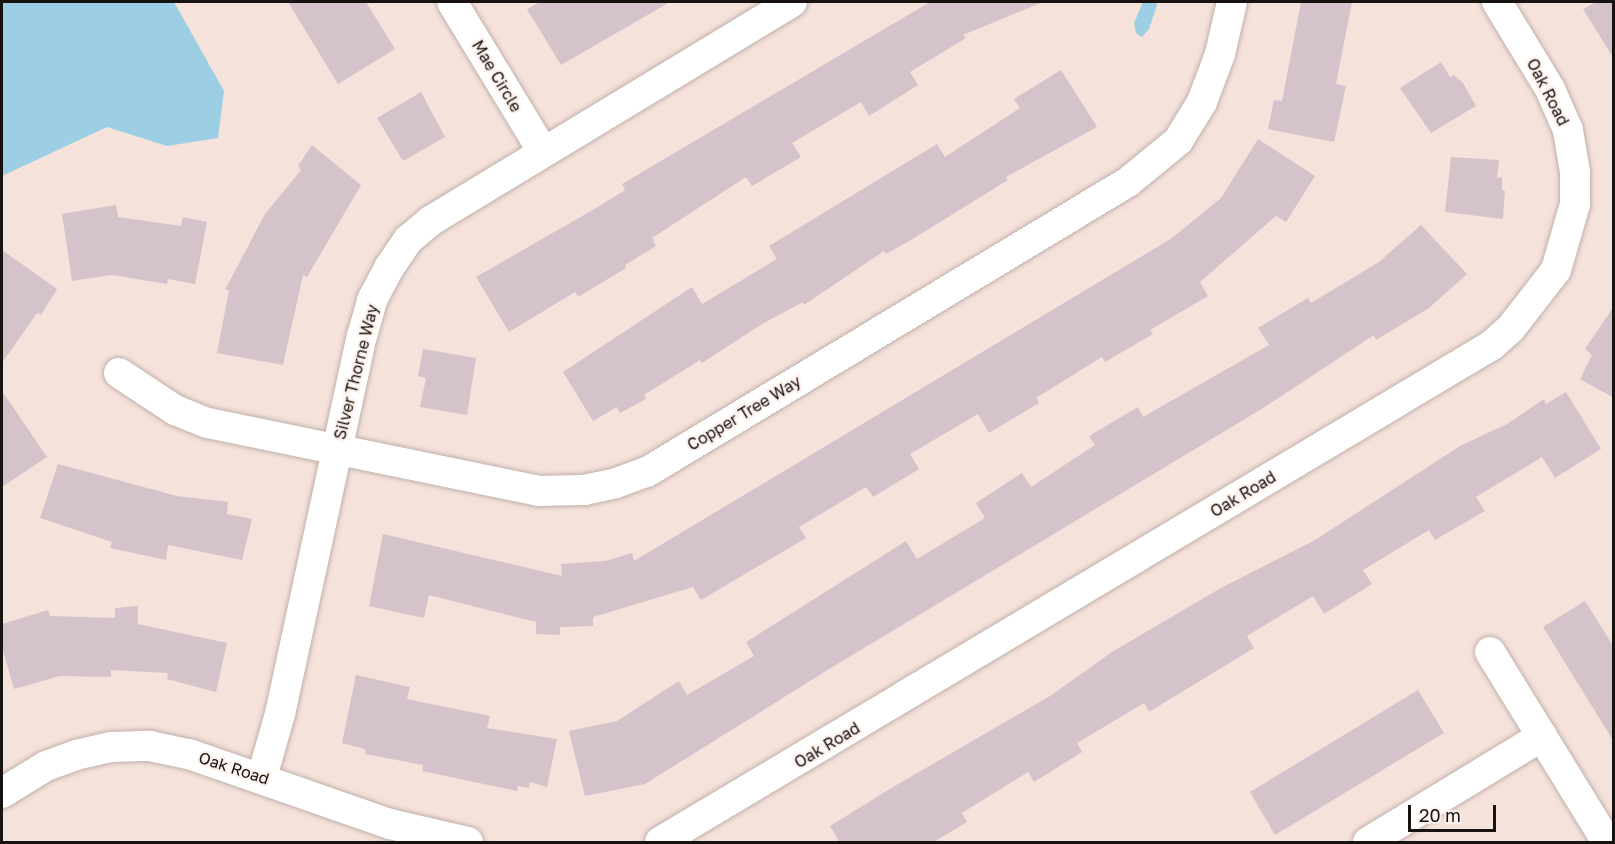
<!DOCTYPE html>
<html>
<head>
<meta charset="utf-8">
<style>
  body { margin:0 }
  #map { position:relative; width:1615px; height:844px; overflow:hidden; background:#f4e2db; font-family:"Golos Text",sans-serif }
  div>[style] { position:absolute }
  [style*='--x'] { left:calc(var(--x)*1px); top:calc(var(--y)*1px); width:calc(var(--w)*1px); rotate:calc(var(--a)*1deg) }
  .water>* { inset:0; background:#9dcfe4 }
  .building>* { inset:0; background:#d4c3cb }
  .roads { filter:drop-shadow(0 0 2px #c1b0a9) drop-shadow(0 0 2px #c1b0a9) }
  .minor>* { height:30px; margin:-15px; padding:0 15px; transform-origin:15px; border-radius:15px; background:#fff }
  span { translate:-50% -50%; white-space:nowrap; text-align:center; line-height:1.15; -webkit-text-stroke:4.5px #fcf1ed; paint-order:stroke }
  .street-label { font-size:16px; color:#181210 }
  .frame { position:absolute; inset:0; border:3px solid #181210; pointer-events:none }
  .scale { position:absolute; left:1408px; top:805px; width:88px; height:27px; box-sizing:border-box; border:3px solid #181210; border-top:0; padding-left:8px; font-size:18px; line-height:21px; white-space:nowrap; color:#181210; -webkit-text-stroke:4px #fcf1ed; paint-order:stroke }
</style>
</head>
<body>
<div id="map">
  <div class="water">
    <i style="clip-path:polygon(2px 2px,174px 2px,224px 91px,218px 138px,167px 146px,107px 127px,2px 176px)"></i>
    <i style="clip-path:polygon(1143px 2px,1156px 2px,1157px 5px,1149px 29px,1142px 37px,1136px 33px,1134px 23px)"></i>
  </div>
  <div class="building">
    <i style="clip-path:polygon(288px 2px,366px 2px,395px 49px,338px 84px)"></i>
    <i style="clip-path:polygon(540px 2px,670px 2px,561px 65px,527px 9px)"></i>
    <i style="clip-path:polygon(930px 2px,1043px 2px,963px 35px,966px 38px,910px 72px,918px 85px,869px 116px,861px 102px,792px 143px,801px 157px,752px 186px,746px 177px,652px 238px,656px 246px,625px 265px,626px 268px,578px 297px,575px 292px,509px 332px,476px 277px,596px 208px,625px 190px,622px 184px)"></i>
    <i style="clip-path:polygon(1301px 2px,1352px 2px,1336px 84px,1346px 86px,1334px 142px,1268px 129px,1274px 100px,1282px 101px)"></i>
    <i style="clip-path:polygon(1596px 2px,1614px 2px,1614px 59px,1583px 9px)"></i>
    <i style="clip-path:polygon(1441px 62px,1450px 77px,1454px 75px,1463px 83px,1476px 106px,1431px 133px,1400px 88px)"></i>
    <i style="clip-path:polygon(1061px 70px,1097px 127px,1006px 177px,1008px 180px,911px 240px,886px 254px,884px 251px,804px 305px,803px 302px,762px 324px,702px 363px,700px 360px,644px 395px,646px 399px,620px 413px,617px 407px,593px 421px,563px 372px,692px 287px,702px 304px,777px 259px,769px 246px,937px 144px,945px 157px,1020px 108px,1014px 99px)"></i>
    <i style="clip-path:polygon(421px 92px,445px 137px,403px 161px,377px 118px)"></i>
    <i style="clip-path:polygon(1258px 139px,1315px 176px,1286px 222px,1276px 216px,1200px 282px,1208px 296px,1150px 330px,1153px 334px,1105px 362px,1102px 357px,1036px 398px,1039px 403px,989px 433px,978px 414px,910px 454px,919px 469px,873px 497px,866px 487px,799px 527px,806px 538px,701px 600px,693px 587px,593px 617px,593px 626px,560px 627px,560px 635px,536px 634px,536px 622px,429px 595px,424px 618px,369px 606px,383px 534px,562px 576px,561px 564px,606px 561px,632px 553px,634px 561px,1172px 238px,1221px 198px)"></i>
    <i style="clip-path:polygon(312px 145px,361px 185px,307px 277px,303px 275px,283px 365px,217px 353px,229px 290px,225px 290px,265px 214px,301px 170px,298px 166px)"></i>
    <i style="clip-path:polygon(1451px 157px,1499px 160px,1497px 178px,1502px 177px,1502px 190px,1505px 191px,1503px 219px,1445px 212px)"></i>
    <i style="clip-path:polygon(116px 205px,118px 217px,181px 226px,183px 217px,207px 222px,195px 284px,168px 279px,167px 284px,112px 275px,72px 281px,62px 214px)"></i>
    <i style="clip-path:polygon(1421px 225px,1467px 274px,1429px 308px,1376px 340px,1374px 335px,1260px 410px,829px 669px,645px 784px,585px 796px,569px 731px,617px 721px,679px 681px,687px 695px,754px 656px,746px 642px,906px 541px,917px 559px,985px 518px,976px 503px,1022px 473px,1031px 487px,1095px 445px,1089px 436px,1138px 407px,1143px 417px,1269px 345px,1258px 328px,1308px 298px,1311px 303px,1379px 262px)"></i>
    <i style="clip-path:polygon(2px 250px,57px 289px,41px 315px,37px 313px,2px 363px)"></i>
    <i style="clip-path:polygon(1614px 306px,1614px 398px,1580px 379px,1592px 355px,1585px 349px)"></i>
    <i style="clip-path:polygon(423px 349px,476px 358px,467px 415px,420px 407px,426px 378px,418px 376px)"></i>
    <i style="clip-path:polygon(2px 391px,47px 457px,2px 487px)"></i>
    <i style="clip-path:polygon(1566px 392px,1601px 449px,1555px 478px,1542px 457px,1476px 497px,1485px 511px,1435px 540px,1429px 530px,1363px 570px,1372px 584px,1324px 614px,1313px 596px,1247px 636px,1254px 648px,1149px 712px,1144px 703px,1077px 743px,1082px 752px,1034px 782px,1028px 772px,962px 813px,967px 822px,932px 843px,840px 843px,830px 826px,893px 787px,1050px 696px,1112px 652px,1219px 589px,1315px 540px,1460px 446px,1507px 424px,1544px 399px,1546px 404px)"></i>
    <i style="clip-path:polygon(58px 464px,177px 496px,228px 502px,227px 514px,252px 519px,242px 560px,168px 545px,166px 560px,110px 548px,112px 542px,40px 518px)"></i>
    <i style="clip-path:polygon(1585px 601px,1614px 647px,1614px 742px,1543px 627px)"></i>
    <i style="clip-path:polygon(138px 606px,138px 624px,227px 643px,216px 692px,167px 679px,168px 673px,111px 670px,111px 677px,60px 676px,14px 689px,2px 647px,2px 624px,48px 610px,50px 616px,115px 618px,115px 608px)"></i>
    <i style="clip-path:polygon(356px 675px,410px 687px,407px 699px,490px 716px,487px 728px,557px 739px,547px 787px,530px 782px,529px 788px,518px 786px,517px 791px,422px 771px,423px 765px,365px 754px,365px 749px,342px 743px)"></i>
    <i style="clip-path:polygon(1418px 690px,1444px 733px,1275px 835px,1250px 792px)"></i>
  </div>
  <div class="roads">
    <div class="minor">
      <i style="--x:452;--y:2;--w:173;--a:58.7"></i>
      <i style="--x:119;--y:373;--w:67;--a:33.5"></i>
      <i style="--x:175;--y:410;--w:35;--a:22"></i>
      <i style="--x:208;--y:423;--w:337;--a:11.6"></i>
      <i style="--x:538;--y:491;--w:46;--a:-1.2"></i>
      <i style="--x:584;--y:490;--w:33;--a:-12"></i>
      <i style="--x:616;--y:483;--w:33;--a:-20"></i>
      <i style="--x:647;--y:472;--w:562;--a:-31.09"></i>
      <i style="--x:1128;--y:182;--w:65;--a:-39.4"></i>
      <i style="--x:1178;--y:141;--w:46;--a:-58.4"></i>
      <i style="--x:1202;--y:102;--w:51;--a:-69.4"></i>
      <i style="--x:1220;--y:54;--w:53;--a:-77"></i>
      <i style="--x:1490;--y:652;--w:223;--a:58.4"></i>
      <i style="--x:262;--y:777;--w:66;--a:-74.1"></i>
      <i style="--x:280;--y:714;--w:387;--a:-77.8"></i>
      <i style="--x:362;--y:336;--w:37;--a:-74"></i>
      <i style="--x:372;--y:300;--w:36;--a:-62"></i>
      <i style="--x:389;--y:268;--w:34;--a:-56"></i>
      <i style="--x:408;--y:240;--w:31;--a:-40"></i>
      <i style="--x:432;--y:220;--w:421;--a:-31.2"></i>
      <i style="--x:2;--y:793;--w:52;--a:-31.5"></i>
      <i style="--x:46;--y:766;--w:32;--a:-20"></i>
      <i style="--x:76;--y:755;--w:37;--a:-13"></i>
      <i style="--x:112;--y:747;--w:38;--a:-2"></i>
      <i style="--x:150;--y:746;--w:40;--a:12"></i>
      <i style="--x:189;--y:754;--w:213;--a:19.2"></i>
      <i style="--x:390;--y:824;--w:80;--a:13"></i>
      <i style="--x:660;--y:842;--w:969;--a:-30.85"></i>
      <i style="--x:1492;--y:345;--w:25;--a:-42"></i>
      <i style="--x:1511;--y:328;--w:73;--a:-52.2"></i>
      <i style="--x:1556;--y:270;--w:69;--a:-73.9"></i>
      <i style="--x:1575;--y:204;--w:32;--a:-90"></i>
      <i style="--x:1575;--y:172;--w:43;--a:-99.5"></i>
      <i style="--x:1568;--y:130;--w:45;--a:-113.7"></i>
      <i style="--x:1550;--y:89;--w:102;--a:-121.3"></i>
      <i style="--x:1368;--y:842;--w:204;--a:-31.3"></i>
    </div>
  </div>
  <div class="street-label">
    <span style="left:497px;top:76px;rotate:59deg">Mae Circle</span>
    <span style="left:1548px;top:92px;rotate:63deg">Oak Road</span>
    <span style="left:356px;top:372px;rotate:-76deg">Silver Thorne Way</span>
    <span style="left:744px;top:413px;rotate:-31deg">Copper Tree Way</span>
    <span style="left:1243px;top:494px;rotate:-31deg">Oak Road</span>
    <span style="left:827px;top:745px;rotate:-31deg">Oak Road</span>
    <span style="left:234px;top:768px;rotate:18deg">Oak Road</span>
  </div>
  <div class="frame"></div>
  <div class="scale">20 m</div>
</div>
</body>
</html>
